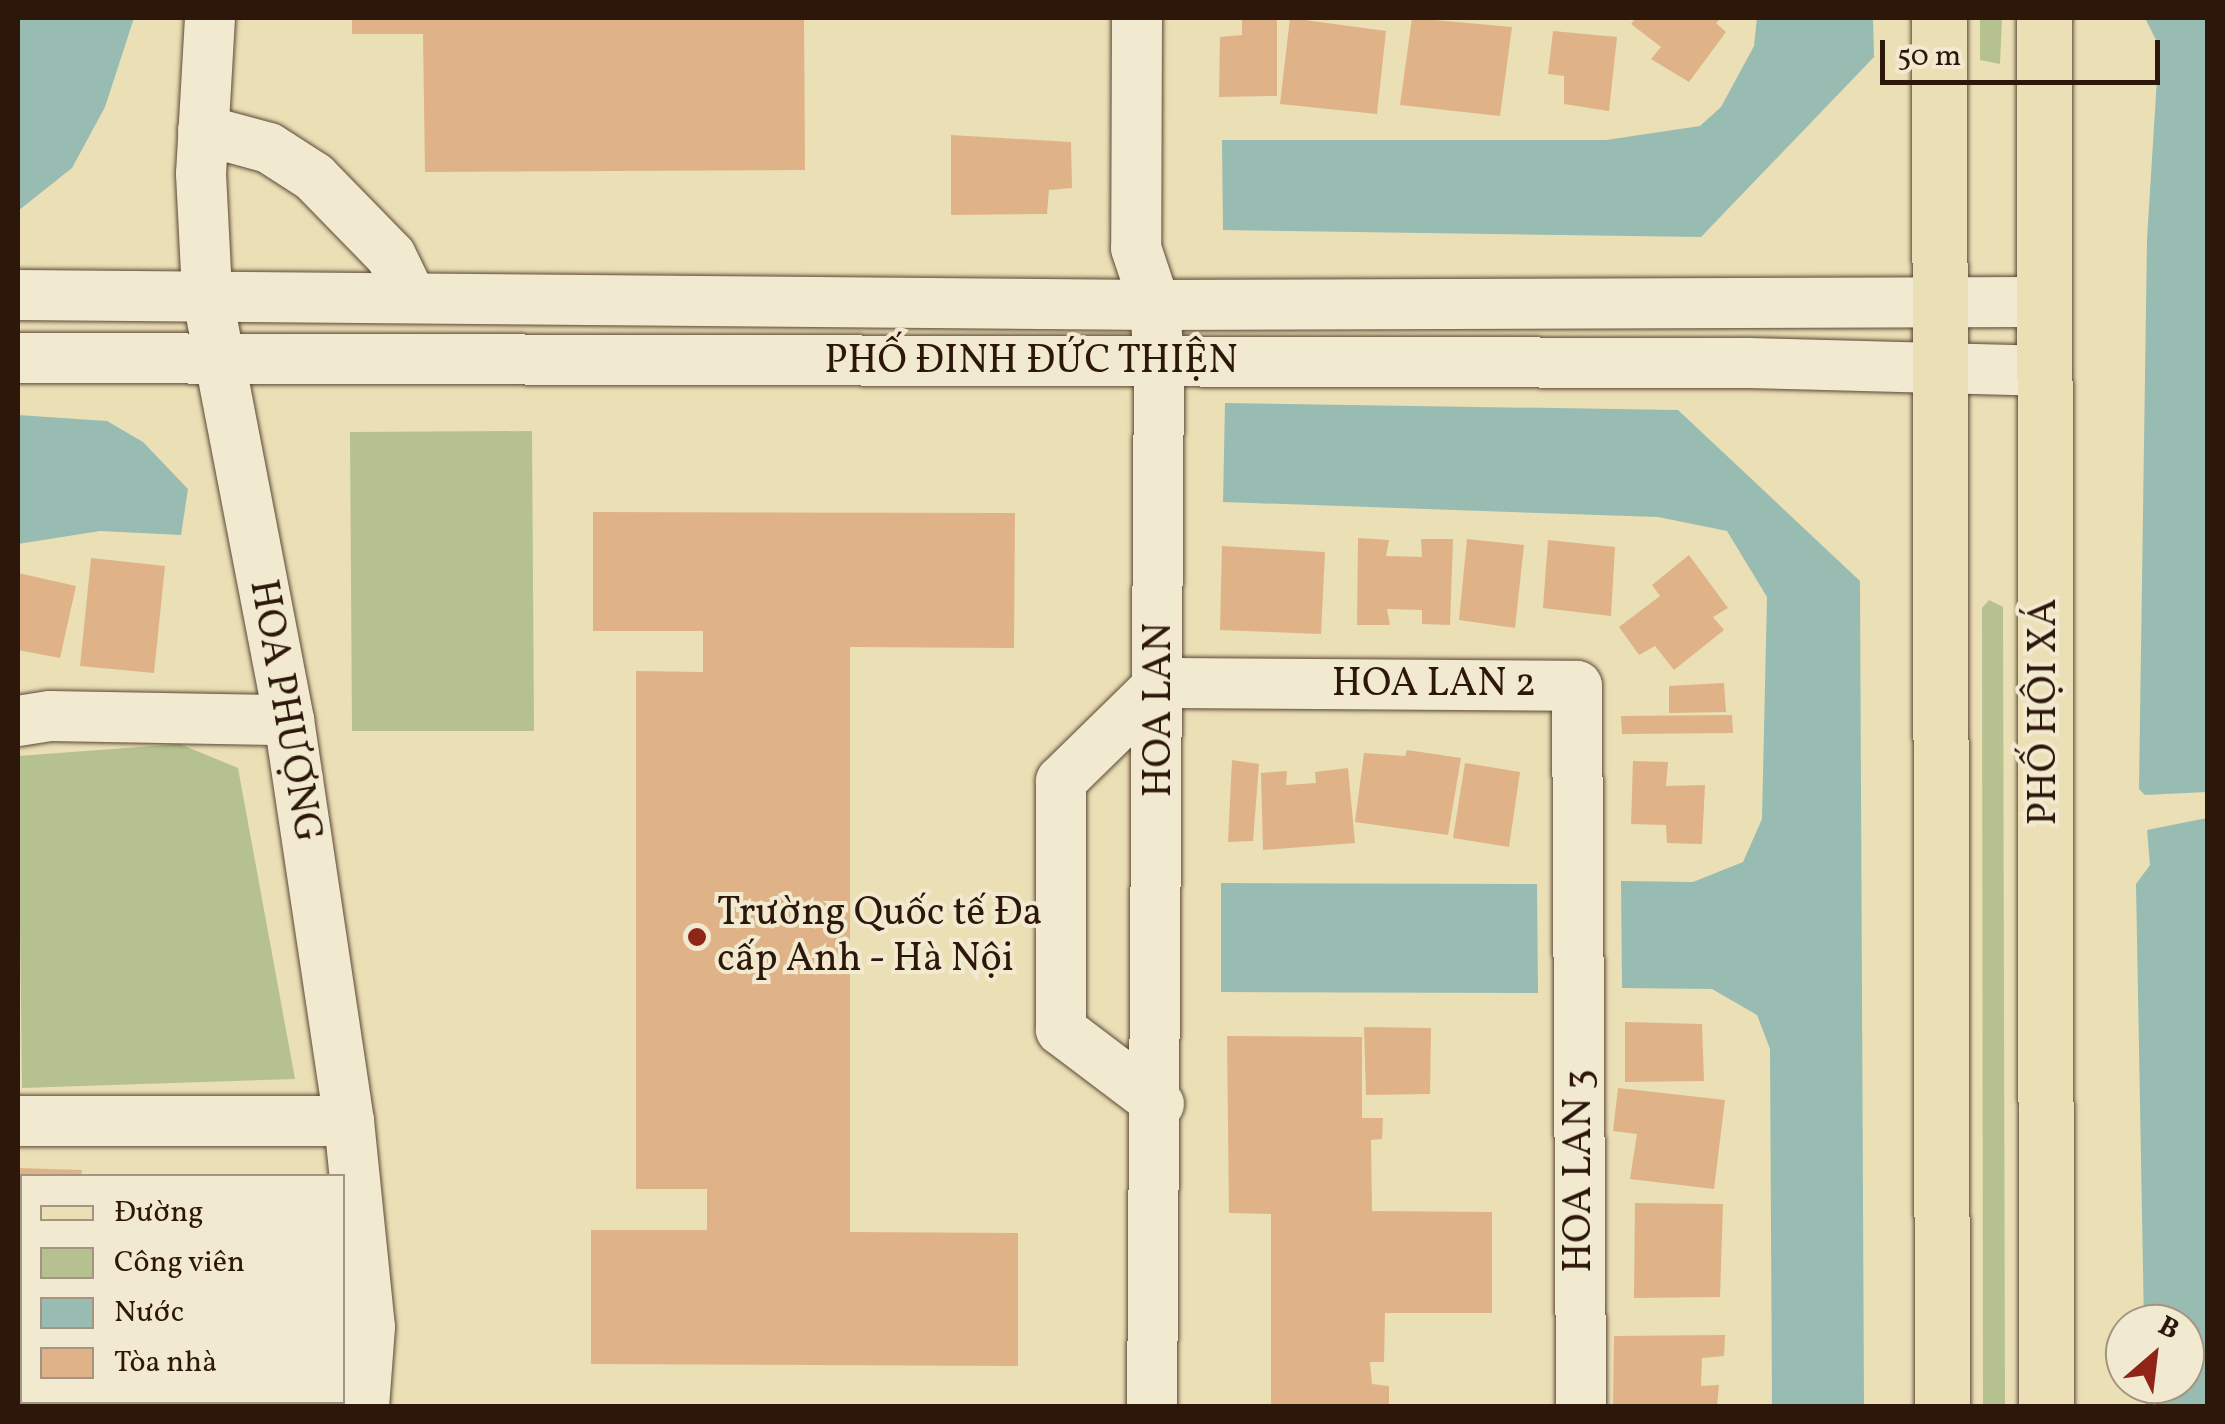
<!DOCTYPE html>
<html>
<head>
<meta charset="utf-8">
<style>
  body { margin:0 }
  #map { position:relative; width:2225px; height:1424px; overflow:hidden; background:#ebdfb6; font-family:Vollkorn,serif }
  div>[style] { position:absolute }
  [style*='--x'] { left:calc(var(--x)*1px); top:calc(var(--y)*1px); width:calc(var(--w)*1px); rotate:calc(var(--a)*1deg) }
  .green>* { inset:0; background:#b5c290 }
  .water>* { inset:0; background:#98bcb2 }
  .building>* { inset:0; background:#dfb387 }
  .roads { filter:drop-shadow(0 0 2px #5c4835) drop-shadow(0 0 2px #5c4835) }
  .minor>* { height:50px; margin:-25px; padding:0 25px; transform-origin:25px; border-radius:25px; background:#f2ead0 }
  .major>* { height:55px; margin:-27.5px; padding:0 27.5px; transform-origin:27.5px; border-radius:27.5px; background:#ebdfb6 }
  .dots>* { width:28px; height:28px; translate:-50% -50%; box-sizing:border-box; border:5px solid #f2ead0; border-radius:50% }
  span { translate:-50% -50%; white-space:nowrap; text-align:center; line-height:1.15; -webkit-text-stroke:8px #f2ead0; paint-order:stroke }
  .street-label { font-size:40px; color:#2d160a }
  .poi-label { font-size:40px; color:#2d160a }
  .left { translate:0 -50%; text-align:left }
  .frame { position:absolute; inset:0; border:20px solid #2d160a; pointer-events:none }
  .legend { position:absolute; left:20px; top:1174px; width:325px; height:230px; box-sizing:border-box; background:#f2ead0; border:2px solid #a39581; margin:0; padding:12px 18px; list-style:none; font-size:30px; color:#2d160a }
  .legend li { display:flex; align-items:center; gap:20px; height:50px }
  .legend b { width:50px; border:2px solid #a39581 }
  .north { position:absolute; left:2105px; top:1304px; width:100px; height:100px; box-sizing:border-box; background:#f2ead0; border:2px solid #a39581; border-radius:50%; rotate:28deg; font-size:28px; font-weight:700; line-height:40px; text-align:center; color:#2d160a }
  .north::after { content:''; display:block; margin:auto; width:35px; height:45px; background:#8f2418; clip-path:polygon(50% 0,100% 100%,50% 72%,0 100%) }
  .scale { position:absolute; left:1880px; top:40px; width:280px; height:45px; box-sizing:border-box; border:5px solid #2d160a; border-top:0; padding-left:12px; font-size:30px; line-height:35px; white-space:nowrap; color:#2d160a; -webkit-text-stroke:8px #f2ead0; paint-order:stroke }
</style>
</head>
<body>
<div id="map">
  <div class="green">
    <i style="clip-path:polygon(1980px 18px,2002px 18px,2000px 64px,1980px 60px)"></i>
    <i style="clip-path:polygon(532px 431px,534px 731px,352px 731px,350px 432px)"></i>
    <i style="clip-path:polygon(1989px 600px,2003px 607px,2005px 1406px,1983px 1406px,1982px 608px)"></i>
    <i style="clip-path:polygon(180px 744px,238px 768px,295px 1079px,22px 1088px,18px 756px)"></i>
  </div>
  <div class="water">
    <i style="clip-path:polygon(18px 18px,134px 18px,105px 107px,72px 168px,18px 211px)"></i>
    <i style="clip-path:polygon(1757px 18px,1873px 18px,1874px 57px,1701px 237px,1223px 230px,1222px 140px,1606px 140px,1700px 126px,1721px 107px,1754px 46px)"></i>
    <i style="clip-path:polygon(2145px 18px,2208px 18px,2207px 792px,2145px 795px,2139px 789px,2147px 239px,2159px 46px)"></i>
    <i style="clip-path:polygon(1225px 403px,1678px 410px,1860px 581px,1864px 1406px,1772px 1406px,1770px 1049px,1757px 1015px,1712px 989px,1622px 988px,1621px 881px,1693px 882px,1743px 862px,1762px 819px,1767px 597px,1727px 531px,1658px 517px,1223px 502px)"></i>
    <i style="clip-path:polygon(18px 415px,107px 421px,143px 442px,188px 489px,181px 535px,100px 531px,18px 544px)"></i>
    <i style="clip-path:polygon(2207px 818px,2207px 1406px,2145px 1406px,2145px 1384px,2185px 1384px,2185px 1324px,2144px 1324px,2136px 884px,2150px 865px,2147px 830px)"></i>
    <i style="clip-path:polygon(1221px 883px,1537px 884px,1538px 993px,1221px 992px)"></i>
    <i style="clip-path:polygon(18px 1300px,22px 1402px,337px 1406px,18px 1406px)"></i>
  </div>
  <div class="building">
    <i style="clip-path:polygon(352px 18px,804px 18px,805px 170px,425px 172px,423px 34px,352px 34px)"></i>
    <i style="clip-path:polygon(1242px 18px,1277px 18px,1277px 96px,1219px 97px,1220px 37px,1242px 35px)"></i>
    <i style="clip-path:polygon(1290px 18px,1386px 31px,1377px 114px,1280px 104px)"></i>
    <i style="clip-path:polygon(1412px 18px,1512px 27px,1500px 116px,1400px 105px)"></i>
    <i style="clip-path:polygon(1636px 18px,1721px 18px,1716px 23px,1726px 32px,1689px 82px,1651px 59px,1661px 47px,1631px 24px)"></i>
    <i style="clip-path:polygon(1553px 31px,1617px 37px,1609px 111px,1564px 104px,1564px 76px,1548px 74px)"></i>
    <i style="clip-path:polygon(951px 135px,1071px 142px,1072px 188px,1049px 190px,1047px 214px,951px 215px)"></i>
    <i style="clip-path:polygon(593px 512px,1015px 513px,1014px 648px,850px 647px,850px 1232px,1018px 1233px,1018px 1366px,591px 1364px,591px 1230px,707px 1230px,707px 1189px,636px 1189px,636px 671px,703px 672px,703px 631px,593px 631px)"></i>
    <i style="clip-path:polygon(1358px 538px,1389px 540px,1386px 556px,1422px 557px,1421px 539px,1453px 539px,1450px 625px,1422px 624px,1422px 610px,1387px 609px,1390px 625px,1357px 625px)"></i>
    <i style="clip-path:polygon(1467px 539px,1524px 545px,1515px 628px,1459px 620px)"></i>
    <i style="clip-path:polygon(1548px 540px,1615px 547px,1611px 616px,1543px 608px)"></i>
    <i style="clip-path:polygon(1222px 546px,1325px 552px,1321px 634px,1220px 630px)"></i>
    <i style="clip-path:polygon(1689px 555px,1728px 608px,1713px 617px,1724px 630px,1674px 670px,1655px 646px,1639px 655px,1619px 627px,1660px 596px,1652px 585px)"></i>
    <i style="clip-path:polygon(91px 558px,165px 566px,154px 673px,80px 666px)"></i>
    <i style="clip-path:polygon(18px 573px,76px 586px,60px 658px,18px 650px)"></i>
    <i style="clip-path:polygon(1724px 683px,1726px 712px,1669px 713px,1669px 686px)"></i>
    <i style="clip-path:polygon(1732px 715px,1733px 733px,1622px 734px,1621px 716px)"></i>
    <i style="clip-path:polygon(1407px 750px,1461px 758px,1448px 835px,1355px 822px,1364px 753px,1405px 756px)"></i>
    <i style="clip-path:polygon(1232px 760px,1259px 764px,1253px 841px,1228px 842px)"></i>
    <i style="clip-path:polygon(1633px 761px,1668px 762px,1666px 786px,1705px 785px,1702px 844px,1667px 843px,1666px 825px,1631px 824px)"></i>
    <i style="clip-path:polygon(1465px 763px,1520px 772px,1509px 847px,1453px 838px)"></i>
    <i style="clip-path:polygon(1348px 768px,1355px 843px,1263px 850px,1261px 773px,1287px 771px,1286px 785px,1316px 783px,1315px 772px)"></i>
    <i style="clip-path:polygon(1625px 1022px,1702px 1024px,1704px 1081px,1625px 1082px)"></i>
    <i style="clip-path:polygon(1364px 1027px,1431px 1028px,1430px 1094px,1366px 1095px)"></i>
    <i style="clip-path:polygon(1227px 1036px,1362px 1037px,1362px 1118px,1383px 1118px,1382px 1139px,1371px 1140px,1372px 1211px,1492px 1212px,1492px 1313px,1385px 1313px,1384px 1362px,1370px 1362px,1372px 1384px,1389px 1386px,1389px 1406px,1271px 1406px,1271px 1214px,1229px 1213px)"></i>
    <i style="clip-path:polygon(1618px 1088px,1725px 1100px,1714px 1189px,1630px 1179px,1637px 1134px,1613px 1131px)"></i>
    <i style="clip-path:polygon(18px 1168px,82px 1170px,81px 1176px,22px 1176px,22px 1288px)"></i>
    <i style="clip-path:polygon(1635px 1203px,1723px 1204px,1720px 1297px,1634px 1298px)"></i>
    <i style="clip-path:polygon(1725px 1335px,1724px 1356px,1702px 1358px,1701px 1386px,1719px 1385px,1717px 1406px,1613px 1406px,1614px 1336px)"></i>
  </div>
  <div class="roads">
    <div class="minor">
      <i style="--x:210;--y:18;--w:156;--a:93.3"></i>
      <i style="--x:201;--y:174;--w:120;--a:87.1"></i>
      <i style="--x:207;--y:294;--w:434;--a:79.1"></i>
      <i style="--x:289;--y:720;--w:405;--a:81.5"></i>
      <i style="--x:349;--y:1121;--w:207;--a:84.2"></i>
      <i style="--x:370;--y:1327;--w:79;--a:94.3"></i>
      <i style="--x:1137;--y:18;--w:230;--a:90.2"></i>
      <i style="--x:1136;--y:248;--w:60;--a:71.6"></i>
      <i style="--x:1155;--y:305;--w:58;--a:86.1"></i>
      <i style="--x:1159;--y:363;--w:1043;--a:90.38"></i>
      <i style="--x:203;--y:130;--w:68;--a:15.3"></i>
      <i style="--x:269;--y:148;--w:54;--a:32.8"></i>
      <i style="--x:314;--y:177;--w:110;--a:45.7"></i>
      <i style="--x:391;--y:256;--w:46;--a:64"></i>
      <i style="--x:18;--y:295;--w:1137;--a:0.5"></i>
      <i style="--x:1155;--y:305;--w:889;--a:-0.19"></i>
      <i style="--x:18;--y:358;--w:1729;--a:0.17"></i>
      <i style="--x:1747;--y:363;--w:297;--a:1.5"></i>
      <i style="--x:18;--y:721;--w:32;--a:-9"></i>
      <i style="--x:50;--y:716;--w:239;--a:1"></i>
      <i style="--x:1159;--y:1104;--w:123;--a:-142.9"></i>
      <i style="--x:1061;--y:1030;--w:249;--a:-90"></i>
      <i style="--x:1061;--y:781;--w:140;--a:-44.4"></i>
      <i style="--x:1161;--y:683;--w:416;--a:0.4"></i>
      <i style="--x:1577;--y:686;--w:720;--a:89.68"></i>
      <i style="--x:18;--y:1121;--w:331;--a:0"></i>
    </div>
    <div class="major">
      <i style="--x:1939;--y:18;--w:1388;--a:89.88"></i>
      <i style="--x:2044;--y:18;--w:1388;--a:89.92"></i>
    </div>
  </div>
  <div class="dots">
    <i style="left:697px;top:937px;background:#8f2418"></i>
  </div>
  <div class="street-label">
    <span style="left:1031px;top:362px">PHỐ ĐINH ĐỨC THIỆN</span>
    <span style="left:1434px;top:685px">HOA LAN 2</span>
    <span style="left:1160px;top:710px;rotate:-90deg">HOA LAN</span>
    <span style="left:284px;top:711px;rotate:80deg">HOA PHƯỢNG</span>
    <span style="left:2045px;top:712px;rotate:-90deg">PHỐ HỘI XÁ</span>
    <span style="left:1580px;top:1171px;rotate:-90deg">HOA LAN 3</span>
  </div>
  <div class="poi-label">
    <span class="left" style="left:717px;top:937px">Trường Quốc tế Đa<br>cấp Anh - Hà Nội</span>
  </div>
  <div class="frame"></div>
  <ul class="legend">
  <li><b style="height:12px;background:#ebdfb6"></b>Đường</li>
  <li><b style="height:28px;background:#b5c290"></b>Công viên</li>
  <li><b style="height:28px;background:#98bcb2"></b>Nước</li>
  <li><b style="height:28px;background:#dfb387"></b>Tòa nhà</li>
  </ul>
  <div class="north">B</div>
  <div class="scale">50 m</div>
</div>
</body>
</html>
